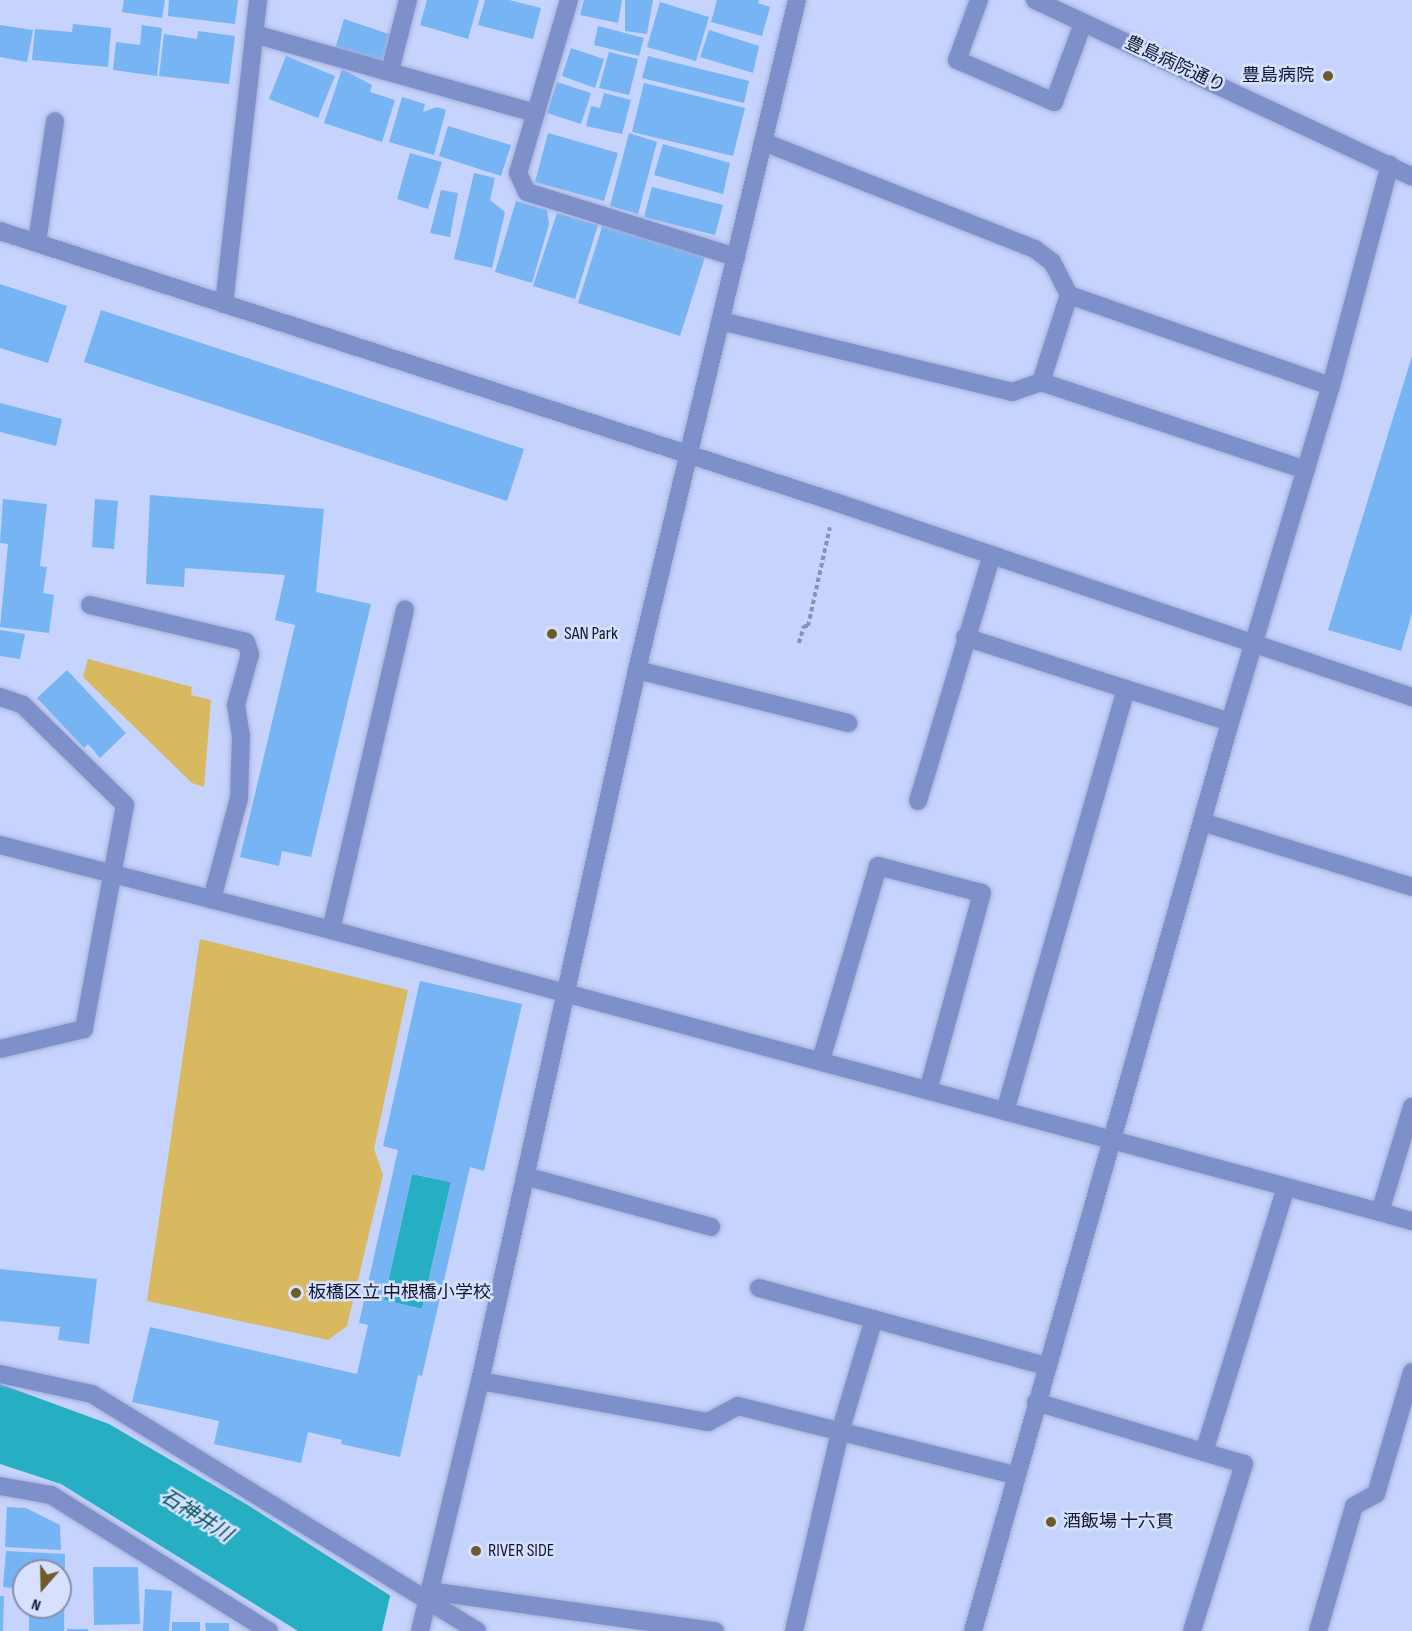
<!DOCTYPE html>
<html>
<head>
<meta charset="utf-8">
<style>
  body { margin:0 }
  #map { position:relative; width:1412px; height:1631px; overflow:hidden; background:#c5d3fd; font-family:"Sofia Sans Condensed","Noto Sans JP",sans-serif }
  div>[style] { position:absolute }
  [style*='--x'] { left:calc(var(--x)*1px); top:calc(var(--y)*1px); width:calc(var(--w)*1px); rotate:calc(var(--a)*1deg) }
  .green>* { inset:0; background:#d8b95f }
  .water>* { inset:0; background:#26aec2 }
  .pier>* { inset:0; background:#c5d3fd }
  .building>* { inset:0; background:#77b4f3 }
  .path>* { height:4px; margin-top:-2px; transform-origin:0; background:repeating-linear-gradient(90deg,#8691b6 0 4.5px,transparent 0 7.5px) }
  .roads { filter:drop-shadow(0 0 2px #a4b1d8) drop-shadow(0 0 2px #a4b1d8) }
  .minor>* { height:18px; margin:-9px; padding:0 9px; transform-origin:9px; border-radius:9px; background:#7e90ca }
  .dots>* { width:16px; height:16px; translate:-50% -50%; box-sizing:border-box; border:3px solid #d7e1fd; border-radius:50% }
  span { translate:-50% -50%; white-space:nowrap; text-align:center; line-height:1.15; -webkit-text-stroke:5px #d7e1fd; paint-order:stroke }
  .street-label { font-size:18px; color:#10162f }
  .poi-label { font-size:18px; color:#10162f }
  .right { translate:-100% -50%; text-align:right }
  .left { translate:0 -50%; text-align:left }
  .water-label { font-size:20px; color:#03515c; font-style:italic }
  .north { position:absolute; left:12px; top:1559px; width:60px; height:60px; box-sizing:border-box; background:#d7e1fd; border:2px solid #8790ab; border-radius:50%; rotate:200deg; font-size:16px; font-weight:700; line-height:24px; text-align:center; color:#10162f }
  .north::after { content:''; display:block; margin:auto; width:21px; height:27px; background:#6d5c2a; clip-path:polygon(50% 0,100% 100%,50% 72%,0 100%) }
</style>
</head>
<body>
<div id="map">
  <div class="green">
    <i style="clip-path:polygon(88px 659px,192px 687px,191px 695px,211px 700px,204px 787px,192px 783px,83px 677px)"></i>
    <i style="clip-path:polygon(200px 939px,408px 990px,374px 1149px,383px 1175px,347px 1326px,328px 1340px,147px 1301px)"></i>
  </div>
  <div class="water">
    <i style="clip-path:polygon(412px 1174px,451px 1182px,422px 1309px,384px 1300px)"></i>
    <i style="clip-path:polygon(0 1384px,109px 1424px,246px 1504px,446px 1631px,298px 1631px,61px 1484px,0 1464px)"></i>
  </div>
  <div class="pier">
    <i style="clip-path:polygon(391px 1592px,448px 1628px,449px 1631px,382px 1631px)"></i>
  </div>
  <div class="building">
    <i style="clip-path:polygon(124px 0,165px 0,162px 18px,122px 12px)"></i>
    <i style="clip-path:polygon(169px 0,238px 0,235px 24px,168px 16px)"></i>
    <i style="clip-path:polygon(427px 0,479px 0,468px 39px,420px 25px)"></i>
    <i style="clip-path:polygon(485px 0,509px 0,541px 8px,533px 39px,478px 25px)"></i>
    <i style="clip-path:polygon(584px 0,622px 0,618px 23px,580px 15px)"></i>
    <i style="clip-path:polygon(625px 0,653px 0,647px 34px,625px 31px)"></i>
    <i style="clip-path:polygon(717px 0,759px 0,758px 3px,770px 7px,762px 36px,711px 22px)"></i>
    <i style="clip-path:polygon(660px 2px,709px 17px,696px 61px,647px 47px)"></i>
    <i style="clip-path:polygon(344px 19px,392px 35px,382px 62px,335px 49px)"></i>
    <i style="clip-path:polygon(73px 24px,111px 28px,108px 67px,32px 60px,35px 29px,72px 32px)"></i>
    <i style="clip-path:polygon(0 25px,33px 30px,27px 62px,0 57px)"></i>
    <i style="clip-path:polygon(142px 25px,162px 28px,157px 76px,113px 70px,116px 42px,140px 45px)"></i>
    <i style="clip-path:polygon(598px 26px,644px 38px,639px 56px,594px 45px)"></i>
    <i style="clip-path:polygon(709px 30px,759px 46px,753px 73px,700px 57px)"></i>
    <i style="clip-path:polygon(198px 31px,235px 36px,229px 84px,159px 76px,164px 34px,197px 39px)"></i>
    <i style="clip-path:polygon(571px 48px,604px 59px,595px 88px,562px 76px)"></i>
    <i style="clip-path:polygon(609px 52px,638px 59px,629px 95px,599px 88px)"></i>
    <i style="clip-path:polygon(286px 56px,335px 76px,318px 118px,269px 99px)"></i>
    <i style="clip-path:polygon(648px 56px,749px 81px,744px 103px,642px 78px)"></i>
    <i style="clip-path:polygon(342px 69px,372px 85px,370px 92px,395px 100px,382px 142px,324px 123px)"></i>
    <i style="clip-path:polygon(557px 82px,591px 93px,581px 124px,547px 113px)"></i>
    <i style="clip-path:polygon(644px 83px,745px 108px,733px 156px,632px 132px)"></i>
    <i style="clip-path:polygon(604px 93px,631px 100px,622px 134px,586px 126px,591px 106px,600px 108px)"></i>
    <i style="clip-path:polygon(402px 97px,425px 104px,423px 112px,437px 107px,446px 110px,434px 155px,389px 142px)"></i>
    <i style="clip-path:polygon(448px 126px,511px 145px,501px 176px,439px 156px)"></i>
    <i style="clip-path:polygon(548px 133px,618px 153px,604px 201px,535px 182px)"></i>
    <i style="clip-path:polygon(629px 133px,657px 142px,638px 214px,610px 206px)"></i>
    <i style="clip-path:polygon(663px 144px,730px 163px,723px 194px,654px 175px)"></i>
    <i style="clip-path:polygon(410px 153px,442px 162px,428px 209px,397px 199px)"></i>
    <i style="clip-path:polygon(474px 173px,495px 178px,490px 200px,505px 212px,492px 268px,454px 259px)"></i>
    <i style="clip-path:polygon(652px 187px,723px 205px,715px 235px,644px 217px)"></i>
    <i style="clip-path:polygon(441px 190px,458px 193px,450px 237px,430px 233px)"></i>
    <i style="clip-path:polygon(516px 201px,547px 210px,549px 224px,532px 283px,495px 272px)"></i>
    <i style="clip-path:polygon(557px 213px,598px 225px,575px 299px,533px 286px)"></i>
    <i style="clip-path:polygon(603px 224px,705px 257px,680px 336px,578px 303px)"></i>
    <i style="clip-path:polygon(0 284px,67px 306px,48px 363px,0 348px)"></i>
    <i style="clip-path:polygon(101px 310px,524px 449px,507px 501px,84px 362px)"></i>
    <i style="clip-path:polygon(1412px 356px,1412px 613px,1401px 651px,1328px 630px)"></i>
    <i style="clip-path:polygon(0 403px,62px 419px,56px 446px,0 432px)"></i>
    <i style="clip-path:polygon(150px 495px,324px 509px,316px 592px,371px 604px,311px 857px,282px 851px,279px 866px,240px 857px,295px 625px,275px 620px,285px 575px,185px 568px,184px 587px,146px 584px)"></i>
    <i style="clip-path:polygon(3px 499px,47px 504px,40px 566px,47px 567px,43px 593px,54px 595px,49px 633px,0 627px,8px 544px,0 543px)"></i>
    <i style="clip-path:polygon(95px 499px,118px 501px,114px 549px,92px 547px)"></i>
    <i style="clip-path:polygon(0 630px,25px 634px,20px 659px,0 656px)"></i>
    <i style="clip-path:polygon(67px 670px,126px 733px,100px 758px,88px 744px,84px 748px,37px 698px)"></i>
    <i style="clip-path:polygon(evenodd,420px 981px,522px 1004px,484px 1171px,470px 1167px,422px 1376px,418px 1375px,400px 1457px,341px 1444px,342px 1440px,308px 1432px,301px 1463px,214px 1444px,219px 1421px,132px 1402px,150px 1327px,357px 1374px,368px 1325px,359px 1323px,398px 1150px,383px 1146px,420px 981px,412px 1174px,451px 1182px,422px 1309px,384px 1300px,412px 1174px)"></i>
    <i style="clip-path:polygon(0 1269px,97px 1279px,89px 1344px,58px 1340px,60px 1327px,0 1321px)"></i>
    <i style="clip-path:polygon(7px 1507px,26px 1508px,60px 1525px,61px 1550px,5px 1547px)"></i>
    <i style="clip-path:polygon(6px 1551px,65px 1554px,64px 1631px,29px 1631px,29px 1607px,60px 1607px,60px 1571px,24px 1571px,24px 1589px,3px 1587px)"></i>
    <i style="clip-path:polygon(93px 1567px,138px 1567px,140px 1624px,94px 1625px)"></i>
    <i style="clip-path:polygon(145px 1589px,172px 1591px,169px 1631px,143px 1631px)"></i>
    <i style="clip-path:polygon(0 1596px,4px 1596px,3px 1631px,0 1631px)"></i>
    <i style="clip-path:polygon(172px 1622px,200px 1622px,200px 1631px,172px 1631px)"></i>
    <i style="clip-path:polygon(205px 1623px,229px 1623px,229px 1631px,206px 1631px)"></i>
    <i style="clip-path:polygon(67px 1629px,88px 1629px,88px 1631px,67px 1631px)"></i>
  </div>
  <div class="path">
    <i style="--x:799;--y:643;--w:18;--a:-74"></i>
    <i style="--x:804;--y:626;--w:4;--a:0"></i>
    <i style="--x:808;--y:626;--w:101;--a:-77.5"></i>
  </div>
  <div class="roads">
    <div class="minor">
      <i style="--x:569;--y:0;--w:180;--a:106.4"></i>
      <i style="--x:518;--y:173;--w:21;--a:65"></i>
      <i style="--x:527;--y:192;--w:219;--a:17.3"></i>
      <i style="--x:979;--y:0;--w:64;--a:110.1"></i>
      <i style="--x:957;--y:60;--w:106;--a:23.4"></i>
      <i style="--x:1054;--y:102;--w:84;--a:-69.8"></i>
      <i style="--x:1035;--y:0;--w:416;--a:25.1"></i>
      <i style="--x:254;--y:34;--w:292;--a:15.7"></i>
      <i style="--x:390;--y:71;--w:73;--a:-75.8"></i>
      <i style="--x:0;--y:231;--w:878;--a:17.98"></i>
      <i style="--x:835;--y:502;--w:609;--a:18.67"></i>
      <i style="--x:37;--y:242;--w:122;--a:-81.5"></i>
      <i style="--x:1069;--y:295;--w:277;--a:19.2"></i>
      <i style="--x:224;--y:304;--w:306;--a:-83.6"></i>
      <i style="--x:721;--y:321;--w:300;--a:13.7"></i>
      <i style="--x:1012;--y:392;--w:31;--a:-19"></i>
      <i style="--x:1041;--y:382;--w:91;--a:-72.2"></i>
      <i style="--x:1069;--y:295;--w:37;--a:-117"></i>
      <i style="--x:1052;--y:262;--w:21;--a:-143"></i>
      <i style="--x:1035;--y:249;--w:292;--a:-158.5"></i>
      <i style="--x:1041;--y:382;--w:279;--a:18.4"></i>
      <i style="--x:90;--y:605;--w:160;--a:13.3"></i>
      <i style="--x:246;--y:642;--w:13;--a:72"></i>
      <i style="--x:250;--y:654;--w:53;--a:105.4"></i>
      <i style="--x:236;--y:705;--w:30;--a:81"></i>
      <i style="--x:241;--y:735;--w:63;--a:91.8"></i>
      <i style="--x:239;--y:798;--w:105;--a:105"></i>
      <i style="--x:965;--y:637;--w:169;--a:17.9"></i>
      <i style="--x:637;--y:670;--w:218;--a:14.1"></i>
      <i style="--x:0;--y:697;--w:24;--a:19"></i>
      <i style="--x:23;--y:705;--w:143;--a:44.4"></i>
      <i style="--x:125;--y:805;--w:228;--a:100.4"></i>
      <i style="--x:84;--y:1029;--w:86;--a:166.6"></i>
      <i style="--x:918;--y:801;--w:257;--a:-73.3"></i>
      <i style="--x:1202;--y:822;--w:220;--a:17.2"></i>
      <i style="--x:0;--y:845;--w:342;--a:14.4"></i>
      <i style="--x:331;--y:930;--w:1086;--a:15.05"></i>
      <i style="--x:1380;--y:1212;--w:110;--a:-73.1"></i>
      <i style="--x:331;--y:930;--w:329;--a:-77"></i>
      <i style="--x:821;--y:1060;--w:202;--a:-73.6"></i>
      <i style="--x:878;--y:866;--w:107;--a:14.6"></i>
      <i style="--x:982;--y:893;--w:204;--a:105.3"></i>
      <i style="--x:1005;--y:1111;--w:439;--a:-74"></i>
      <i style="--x:1126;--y:689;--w:109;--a:17.6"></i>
      <i style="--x:525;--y:1176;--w:193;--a:15.3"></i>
      <i style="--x:1380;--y:1212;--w:33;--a:16"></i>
      <i style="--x:759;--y:1288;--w:298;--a:15.2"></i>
      <i style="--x:0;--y:1374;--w:94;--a:12.3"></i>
      <i style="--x:92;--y:1394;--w:452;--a:31.6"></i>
      <i style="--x:480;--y:1381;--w:232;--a:10.2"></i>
      <i style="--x:708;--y:1422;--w:34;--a:-28"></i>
      <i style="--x:738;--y:1406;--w:285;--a:14"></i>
      <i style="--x:1036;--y:1402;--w:217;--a:16.6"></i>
      <i style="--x:1244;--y:1464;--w:175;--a:107.3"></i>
      <i style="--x:1204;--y:1452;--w:277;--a:-72.8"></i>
      <i style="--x:0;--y:1486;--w:52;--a:10"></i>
      <i style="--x:51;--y:1495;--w:257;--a:32"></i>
      <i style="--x:429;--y:1591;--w:289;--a:8"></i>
      <i style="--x:420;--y:1631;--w:257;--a:-76.5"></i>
      <i style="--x:480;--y:1381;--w:728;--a:-77.55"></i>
      <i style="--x:637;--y:670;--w:689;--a:-76.57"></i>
      <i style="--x:794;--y:1631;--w:204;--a:-77"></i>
      <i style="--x:840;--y:1432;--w:118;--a:-73.3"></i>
      <i style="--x:973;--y:1631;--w:945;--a:-74.21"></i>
      <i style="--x:1230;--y:722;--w:351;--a:-73.3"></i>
      <i style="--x:1331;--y:386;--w:229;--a:-75.1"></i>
      <i style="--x:1318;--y:1631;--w:130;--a:-73.9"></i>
      <i style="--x:1354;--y:1506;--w:25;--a:-29"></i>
      <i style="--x:1376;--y:1494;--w:127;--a:-73.6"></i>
    </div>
  </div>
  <div class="dots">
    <i style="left:1328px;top:76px;background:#6d5c2a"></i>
    <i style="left:552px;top:634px;background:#6d5c2a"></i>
    <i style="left:296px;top:1293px;background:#6d5c2a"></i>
    <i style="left:1051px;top:1522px;background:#6d5c2a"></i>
    <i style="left:476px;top:1551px;background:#6d5c2a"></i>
  </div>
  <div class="street-label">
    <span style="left:1175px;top:65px;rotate:25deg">豊島病院通り</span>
  </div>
  <div class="poi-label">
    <span class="right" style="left:1314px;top:76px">豊島病院</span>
    <span class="left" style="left:564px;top:634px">SAN Park</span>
    <span class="left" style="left:308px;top:1293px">板橋区立 中根橋小学校</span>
    <span class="left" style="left:1063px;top:1522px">酒飯場 十六貫</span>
    <span class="left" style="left:488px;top:1551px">RIVER SIDE</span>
  </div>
  <div class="water-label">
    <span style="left:196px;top:1516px;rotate:32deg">石神井川</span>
  </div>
  <div class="north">N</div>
</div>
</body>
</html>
